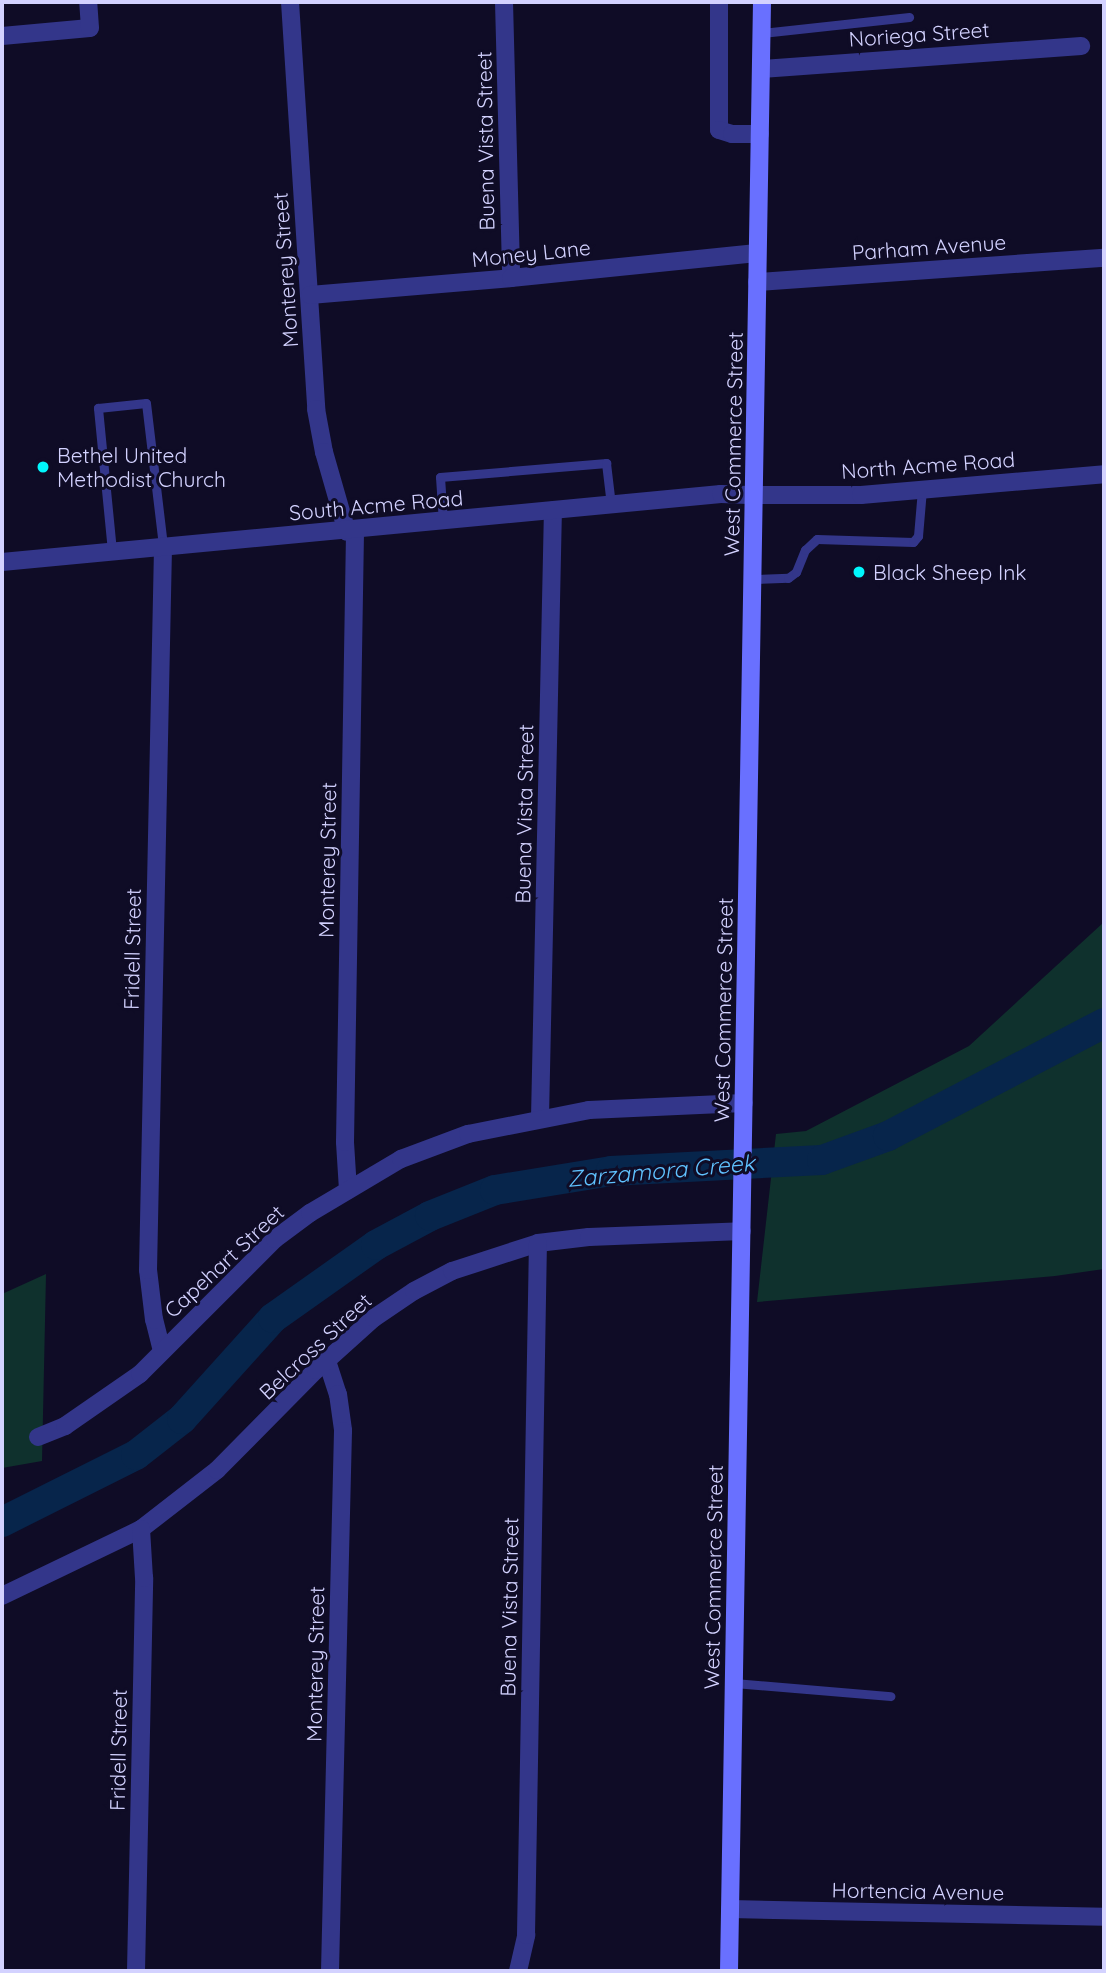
<!DOCTYPE html>
<html>
<head>
<meta charset="utf-8">
<style>
  body { margin:0 }
  #map { position:relative; width:1106px; height:1973px; overflow:hidden; background:#0f0c26; font-family:Quicksand,sans-serif }
  div>[style] { position:absolute }
  [style*='--x'] { left:calc(var(--x)*1px); top:calc(var(--y)*1px); width:calc(var(--w)*1px); rotate:calc(var(--a)*1deg) }
  .green>* { inset:0; background:#0f312d }
  .river>* { height:30px; margin:-15px; padding:0 15px; transform-origin:15px; border-radius:15px; background:#07254b }
  .service>* { height:9px; margin:-4.5px; padding:0 4.5px; transform-origin:4.5px; border-radius:4.5px; background:#33368a }
  .minor>* { height:18px; margin:-9px; padding:0 9px; transform-origin:9px; border-radius:9px; background:#33368a }
  .tertiary>* { height:18px; margin:-9px; padding:0 9px; transform-origin:9px; border-radius:9px; background:#33368a }
  .secondary>* { height:18px; margin:-9px; padding:0 9px; transform-origin:9px; border-radius:9px; background:#6970ff }
  .dots>* { width:19px; height:19px; translate:-50% -50%; box-sizing:border-box; border:4px solid #0f0c26; border-radius:50% }
  span { translate:-50% -50%; white-space:nowrap; text-align:center; line-height:1.15; -webkit-text-stroke:6px #0f0c26; paint-order:stroke }
  .street-label { font-size:21px; color:#d3d2ff }
  .poi-label { font-size:21px; color:#d3d2ff }
  .left { translate:0 -50%; text-align:left }
  .water-label { font-size:23px; color:#60c2ff; font-style:italic }
  .frame { position:absolute; inset:0; border:4px solid #d3d2ff; pointer-events:none }
</style>
</head>
<body>
<div id="map">
  <div class="green">
    <i style="clip-path:polygon(1104px 922px,1104px 1269px,1055px 1276px,757px 1302px,776px 1134px,806px 1131px,969px 1046px)"></i>
    <i style="clip-path:polygon(46px 1274px,42px 1461px,2px 1468px,2px 1294px)"></i>
  </div>
  <div class="river">
    <i style="--x:2;--y:1522;--w:150;--a:-26.6"></i>
    <i style="--x:136;--y:1455;--w:58;--a:-38"></i>
    <i style="--x:182;--y:1419;--w:136;--a:-48"></i>
    <i style="--x:273;--y:1318;--w:126;--a:-35.3"></i>
    <i style="--x:376;--y:1245;--w:61;--a:-28.2"></i>
    <i style="--x:430;--y:1216;--w:70;--a:-21.8"></i>
    <i style="--x:495;--y:1190;--w:118;--a:-9.3"></i>
    <i style="--x:611;--y:1171;--w:211;--a:-3"></i>
    <i style="--x:822;--y:1160;--w:70;--a:-20"></i>
    <i style="--x:888;--y:1136;--w:244;--a:-27.6"></i>
  </div>
  <div class="service">
    <i style="--x:762;--y:33;--w:148;--a:-6.2"></i>
    <i style="--x:443;--y:522;--w:45;--a:-93.8"></i>
    <i style="--x:440;--y:477;--w:167;--a:-4.8"></i>
    <i style="--x:606;--y:463;--w:42;--a:83.2"></i>
    <i style="--x:112;--y:551;--w:144;--a:-95.6"></i>
    <i style="--x:98;--y:408;--w:48;--a:-5.9"></i>
    <i style="--x:146;--y:403;--w:144;--a:83.2"></i>
    <i style="--x:753;--y:579;--w:35;--a:-2"></i>
    <i style="--x:788;--y:578;--w:10;--a:-37"></i>
    <i style="--x:796;--y:572;--w:24;--a:-68"></i>
    <i style="--x:805;--y:550;--w:16;--a:-43"></i>
    <i style="--x:817;--y:539;--w:96;--a:1.8"></i>
    <i style="--x:913;--y:542;--w:8;--a:-50"></i>
    <i style="--x:918;--y:536;--w:47;--a:-85.1"></i>
    <i style="--x:734;--y:1683;--w:157;--a:4.8"></i>
  </div>
  <div class="minor">
    <i style="--x:290;--y:2;--w:408;--a:86.3"></i>
    <i style="--x:316;--y:409;--w:44;--a:79.5"></i>
    <i style="--x:324;--y:452;--w:83;--a:74"></i>
    <i style="--x:504;--y:2;--w:276;--a:88.5"></i>
    <i style="--x:719;--y:2;--w:128;--a:90"></i>
    <i style="--x:719;--y:130;--w:14;--a:17"></i>
    <i style="--x:732;--y:134;--w:28;--a:0"></i>
    <i style="--x:2;--y:36;--w:88;--a:-5.2"></i>
    <i style="--x:90;--y:28;--w:26;--a:-94"></i>
    <i style="--x:761;--y:69;--w:321;--a:-4.1"></i>
    <i style="--x:757;--y:282;--w:348;--a:-4"></i>
    <i style="--x:310;--y:295;--w:202;--a:-4.8"></i>
    <i style="--x:511;--y:278;--w:247;--a:-5.8"></i>
    <i style="--x:755;--y:495;--w:106;--a:0"></i>
    <i style="--x:861;--y:495;--w:244;--a:-4.9"></i>
    <i style="--x:540;--y:1118;--w:608;--a:-88.78"></i>
    <i style="--x:348;--y:1190;--w:48;--a:-93.6"></i>
    <i style="--x:345;--y:1142;--w:611;--a:-89.06"></i>
    <i style="--x:162;--y:1351;--w:32;--a:-104"></i>
    <i style="--x:154;--y:1320;--w:50;--a:-96.8"></i>
    <i style="--x:148;--y:1270;--w:724;--a:-88.81"></i>
    <i style="--x:327;--y:1361;--w:35;--a:72"></i>
    <i style="--x:338;--y:1394;--w:37;--a:82"></i>
    <i style="--x:343;--y:1431;--w:540;--a:91.38"></i>
    <i style="--x:38;--y:1437;--w:29;--a:-22"></i>
    <i style="--x:65;--y:1426;--w:91;--a:-34.7"></i>
    <i style="--x:140;--y:1374;--w:191;--a:-45"></i>
    <i style="--x:275;--y:1239;--w:44;--a:-36.6"></i>
    <i style="--x:310;--y:1213;--w:106;--a:-30.7"></i>
    <i style="--x:401;--y:1159;--w:72;--a:-20.5"></i>
    <i style="--x:468;--y:1134;--w:123;--a:-11.2"></i>
    <i style="--x:589;--y:1110;--w:155;--a:-2.6"></i>
    <i style="--x:2;--y:1596;--w:154;--a:-25.7"></i>
    <i style="--x:141;--y:1529;--w:96;--a:-37.8"></i>
    <i style="--x:217;--y:1470;--w:141;--a:-45.3"></i>
    <i style="--x:316;--y:1370;--w:78;--a:-41.9"></i>
    <i style="--x:374;--y:1318;--w:48;--a:-34"></i>
    <i style="--x:414;--y:1291;--w:43;--a:-27.8"></i>
    <i style="--x:452;--y:1271;--w:90;--a:-18"></i>
    <i style="--x:538;--y:1243;--w:51;--a:-6.7"></i>
    <i style="--x:589;--y:1237;--w:153;--a:-2.2"></i>
    <i style="--x:136;--y:1971;--w:393;--a:-88.8"></i>
    <i style="--x:144;--y:1578;--w:49;--a:-93.5"></i>
    <i style="--x:518;--y:1971;--w:37;--a:-77"></i>
    <i style="--x:526;--y:1935;--w:692;--a:-89.01"></i>
  </div>
  <div class="tertiary">
    <i style="--x:2;--y:562;--w:722;--a:-5.4"></i>
    <i style="--x:721;--y:494;--w:34;--a:2"></i>
    <i style="--x:730;--y:1909;--w:374;--a:1.2"></i>
  </div>
  <div class="secondary">
    <i style="--x:729;--y:1971;--w:1969;--a:-89.04"></i>
  </div>
  <div class="dots">
    <i style="left:43px;top:467px;background:#00f7fd"></i>
    <i style="left:859px;top:572px;background:#00f7fd"></i>
  </div>
  <div class="street-label">
    <span style="left:919px;top:34px;rotate:-4deg">Noriega Street</span>
    <span style="left:485px;top:141px;rotate:-91deg">Buena Vista Street</span>
    <span style="left:929px;top:247px;rotate:-4deg">Parham Avenue</span>
    <span style="left:531px;top:253px;rotate:-6deg">Money Lane</span>
    <span style="left:285px;top:270px;rotate:-94deg">Monterey Street</span>
    <span style="left:733px;top:444px;rotate:-89deg">West Commerce Street</span>
    <span style="left:928px;top:465px;rotate:-4deg">North Acme Road</span>
    <span style="left:376px;top:505px;rotate:-5deg">South Acme Road</span>
    <span style="left:524px;top:814px;rotate:-89deg">Buena Vista Street</span>
    <span style="left:327px;top:860px;rotate:-89deg">Monterey Street</span>
    <span style="left:132px;top:949px;rotate:-89deg">Fridell Street</span>
    <span style="left:723px;top:1010px;rotate:-89deg">West Commerce Street</span>
    <span style="left:224px;top:1261px;rotate:-43deg">Capehart Street</span>
    <span style="left:315px;top:1346px;rotate:-43deg">Belcross Street</span>
    <span style="left:713px;top:1577px;rotate:-89deg">West Commerce Street</span>
    <span style="left:509px;top:1607px;rotate:-89deg">Buena Vista Street</span>
    <span style="left:315px;top:1664px;rotate:-89deg">Monterey Street</span>
    <span style="left:118px;top:1750px;rotate:-89deg">Fridell Street</span>
    <span style="left:918px;top:1891px;rotate:1deg">Hortencia Avenue</span>
  </div>
  <div class="poi-label">
    <span class="left" style="left:57px;top:467px">Bethel United<br>Methodist Church</span>
    <span class="left" style="left:873px;top:572px">Black Sheep Ink</span>
  </div>
  <div class="water-label">
    <span style="left:661px;top:1171px;rotate:-5deg">Zarzamora Creek</span>
  </div>
  <div class="frame"></div>
</div>
</body>
</html>
